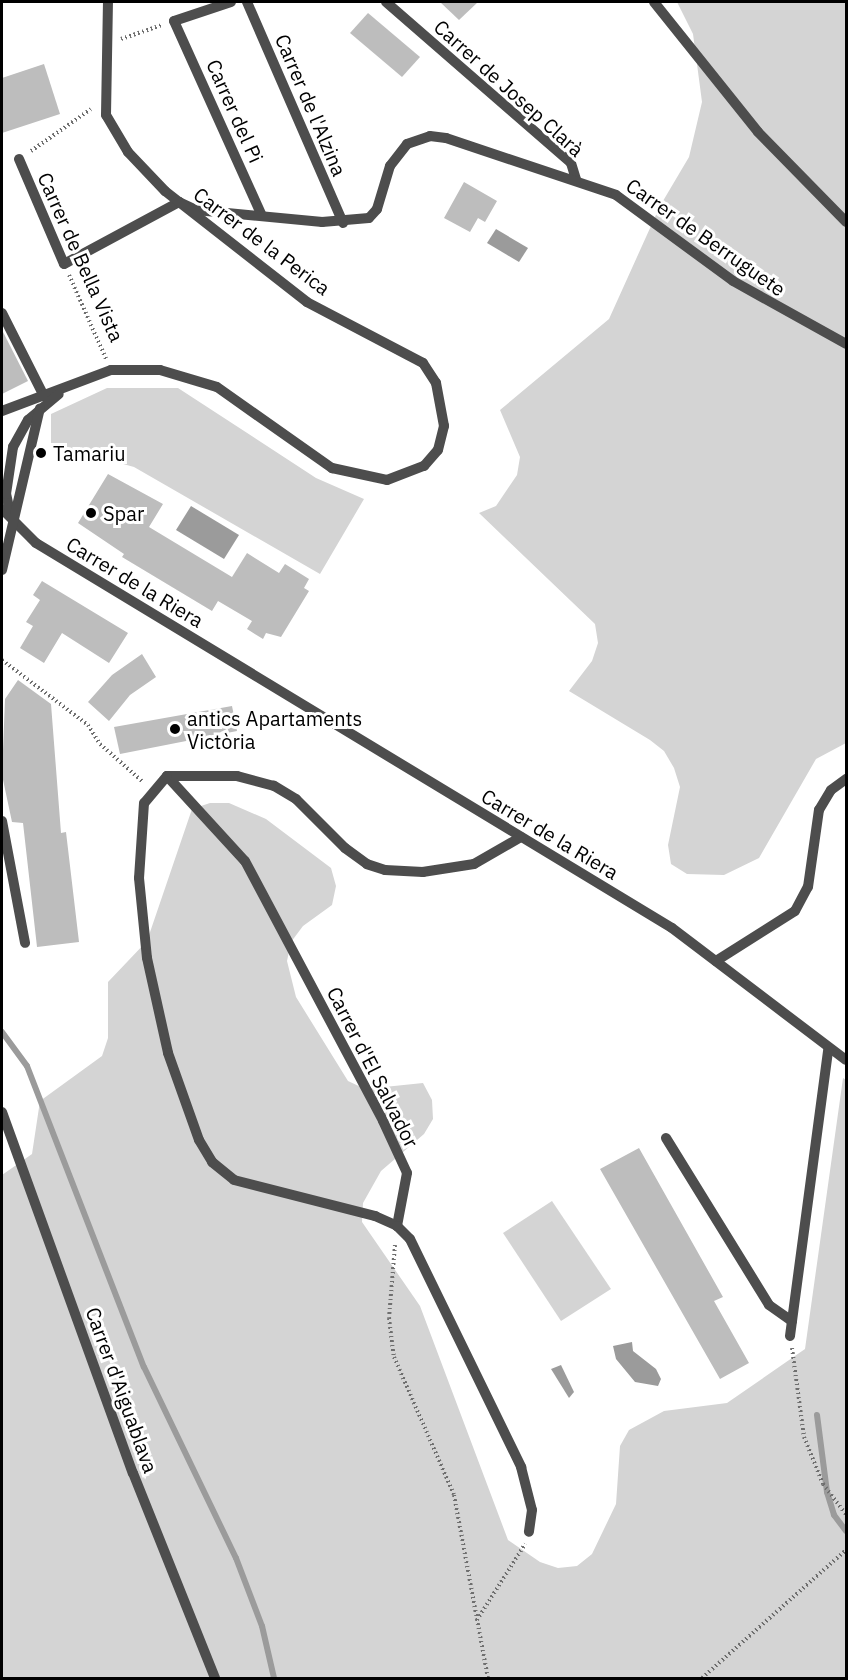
<!DOCTYPE html>
<html>
<head>
<meta charset="utf-8">
<style>
  body { margin:0 }
  #map { position:relative; width:848px; height:1680px; overflow:hidden; background:#fff; font-family:"IBM Plex Sans",sans-serif }
  div>[style] { position:absolute }
  [style*='--x'] { left:calc(var(--x)*1px); top:calc(var(--y)*1px); width:calc(var(--w)*1px); rotate:calc(var(--a)*1deg) }
  .green>* { inset:0; background:#d4d4d4 }
  .water>* { inset:0; background:#9b9b9b }
  .stream>* { height:6px; margin:-3px; padding:0 3px; transform-origin:3px; border-radius:3px; background:#9b9b9b }
  .building>* { inset:0; background:#bdbdbd }
  .path>* { height:4px; margin-top:-2px; transform-origin:0; background:repeating-linear-gradient(90deg,#6f6f6f 0 1.5px,transparent 0 4.5px) }
  .minor>* { height:10px; margin:-5px; padding:0 5px; transform-origin:5px; border-radius:5px; background:#4d4d4d }
  .dots>* { width:16px; height:16px; translate:-50% -50%; box-sizing:border-box; border:3px solid #fff; border-radius:50% }
  span { translate:-50% -50%; white-space:nowrap; text-align:center; line-height:1.15; -webkit-text-stroke:6px #fff; paint-order:stroke }
  .street-label { font-size:20px; color:#000 }
  .poi-label { font-size:20px; color:#000 }
  .left { translate:0 -50%; text-align:left }
  .frame { position:absolute; inset:0; border:3px solid #000; pointer-events:none }
</style>
</head>
<body>
<div id="map">
  <div class="green">
    <i style="clip-path:polygon(677px 2px,846px 2px,846px 743px,816px 759px,759px 858px,724px 875px,687px 874px,671px 864px,668px 845px,680px 787px,674px 768px,664px 751px,650px 740px,569px 691px,592px 661px,598px 643px,595px 624px,479px 513px,496px 506px,517px 475px,520px 457px,500px 410px,609px 319px,660px 206px,689px 157px,702px 102px,693px 34px)"></i>
    <i style="clip-path:polygon(107px 388px,178px 388px,316px 478px,364px 499px,320px 574px,134px 467px,51px 444px,51px 414px)"></i>
    <i style="clip-path:polygon(210px 803px,229px 803px,266px 819px,331px 868px,336px 886px,332px 905px,303px 926px,291px 942px,287px 961px,296px 997px,348px 1081px,365px 1089px,423px 1083px,432px 1100px,433px 1119px,424px 1134px,381px 1171px,363px 1203px,362px 1222px,420px 1306px,508px 1540px,540px 1562px,558px 1568px,577px 1566px,592px 1554px,616px 1504px,620px 1446px,629px 1430px,664px 1411px,727px 1403px,805px 1349px,843px 1078px,846px 1080px,846px 1678px,2px 1678px,2px 1175px,32px 1154px,40px 1101px,102px 1056px,108px 1038px,108px 982px,147px 941px,192px 809px)"></i>
    <i style="clip-path:polygon(552px 1201px,611px 1289px,561px 1321px,503px 1233px)"></i>
  </div>
  <div class="water">
    <i style="clip-path:polygon(496px 229px,528px 248px,519px 262px,487px 243px)"></i>
    <i style="clip-path:polygon(191px 506px,239px 535px,224px 559px,176px 530px)"></i>
    <i style="clip-path:polygon(632px 1342px,633px 1351px,656px 1369px,661px 1379px,658px 1386px,635px 1382px,616px 1359px,613px 1346px)"></i>
    <i style="clip-path:polygon(561px 1365px,574px 1392px,569px 1398px,551px 1369px)"></i>
  </div>
  <div class="stream">
    <i style="--x:2;--y:1032;--w:42;--a:53.7"></i>
    <i style="--x:27;--y:1066;--w:323;--a:68.8"></i>
    <i style="--x:144;--y:1367;--w:212;--a:64.3"></i>
    <i style="--x:236;--y:1558;--w:73;--a:69.1"></i>
    <i style="--x:262;--y:1626;--w:53;--a:77"></i>
    <i style="--x:817;--y:1415;--w:78;--a:82.6"></i>
    <i style="--x:827;--y:1492;--w:24;--a:73"></i>
    <i style="--x:834;--y:1515;--w:20;--a:53"></i>
  </div>
  <div class="building">
    <i style="clip-path:polygon(440px 2px,478px 2px,459px 20px)"></i>
    <i style="clip-path:polygon(368px 13px,420px 57px,402px 77px,350px 33px)"></i>
    <i style="clip-path:polygon(44px 64px,60px 114px,2px 133px,2px 78px)"></i>
    <i style="clip-path:polygon(464px 182px,497px 201px,485px 222px,478px 218px,470px 232px,444px 218px)"></i>
    <i style="clip-path:polygon(2px 330px,28px 381px,2px 394px)"></i>
    <i style="clip-path:polygon(108px 474px,163px 504px,149px 527px,232px 577px,247px 553px,279px 573px,285px 564px,309px 579px,304px 588px,309px 591px,281px 637px,266px 633px,263px 639px,247px 629px,252px 621px,218px 601px,212px 611px,122px 557px,124px 554px,78px 523px)"></i>
    <i style="clip-path:polygon(42px 581px,128px 633px,109px 663px,62px 633px,44px 663px,20px 648px,33px 626px,26px 622px,40px 600px,33px 595px)"></i>
    <i style="clip-path:polygon(142px 654px,156px 677px,130px 695px,109px 721px,88px 702px,112px 675px)"></i>
    <i style="clip-path:polygon(18px 680px,51px 704px,61px 833px,66px 832px,79px 942px,37px 947px,23px 823px,12px 822px,2px 775px,5px 699px)"></i>
    <i style="clip-path:polygon(232px 706px,237px 731px,120px 754px,114px 727px)"></i>
    <i style="clip-path:polygon(639px 1148px,723px 1297px,714px 1301px,749px 1363px,720px 1379px,600px 1169px)"></i>
  </div>
  <div class="path">
    <i style="--x:121;--y:39;--w:43;--a:-18.9"></i>
    <i style="--x:31;--y:151;--w:73;--a:-35"></i>
    <i style="--x:69;--y:275;--w:92;--a:66.2"></i>
    <i style="--x:2;--y:660;--w:108;--a:37.1"></i>
    <i style="--x:88;--y:725;--w:22;--a:58"></i>
    <i style="--x:100;--y:744;--w:57;--a:41.5"></i>
    <i style="--x:395;--y:1245;--w:73;--a:94.7"></i>
    <i style="--x:389;--y:1318;--w:39;--a:83"></i>
    <i style="--x:394;--y:1357;--w:150;--a:66.5"></i>
    <i style="--x:454;--y:1495;--w:186;--a:79.5"></i>
    <i style="--x:792;--y:1348;--w:90;--a:82.3"></i>
    <i style="--x:804;--y:1437;--w:51;--a:68"></i>
    <i style="--x:823;--y:1484;--w:39;--a:53"></i>
    <i style="--x:477;--y:1620;--w:90;--a:-57.7"></i>
    <i style="--x:702;--y:1678;--w:193;--a:-41.6"></i>
  </div>
  <div class="minor">
    <i style="--x:231;--y:2;--w:60;--a:161.6"></i>
    <i style="--x:174;--y:21;--w:214;--a:65.7"></i>
    <i style="--x:247;--y:2;--w:241;--a:66.5"></i>
    <i style="--x:386;--y:2;--w:245;--a:41"></i>
    <i style="--x:571;--y:163;--w:17;--a:73"></i>
    <i style="--x:654;--y:2;--w:166;--a:51.3"></i>
    <i style="--x:758;--y:132;--w:126;--a:45.6"></i>
    <i style="--x:19;--y:159;--w:114;--a:66.8"></i>
    <i style="--x:64;--y:264;--w:131;--a:-28.3"></i>
    <i style="--x:179;--y:202;--w:19;--a:25"></i>
    <i style="--x:196;--y:210;--w:127;--a:5.4"></i>
    <i style="--x:322;--y:222;--w:47;--a:-4.9"></i>
    <i style="--x:369;--y:218;--w:12;--a:-48"></i>
    <i style="--x:377;--y:209;--w:45;--a:-73.2"></i>
    <i style="--x:390;--y:166;--w:28;--a:-52"></i>
    <i style="--x:407;--y:144;--w:24;--a:-19"></i>
    <i style="--x:430;--y:136;--w:16;--a:7"></i>
    <i style="--x:446;--y:138;--w:179;--a:18.5"></i>
    <i style="--x:616;--y:195;--w:145;--a:36.3"></i>
    <i style="--x:733;--y:281;--w:129;--a:29.1"></i>
    <i style="--x:2;--y:313;--w:93;--a:63.2"></i>
    <i style="--x:2;--y:411;--w:116;--a:-20.6"></i>
    <i style="--x:111;--y:370;--w:49;--a:0"></i>
    <i style="--x:160;--y:370;--w:59;--a:16.6"></i>
    <i style="--x:217;--y:387;--w:141;--a:35.2"></i>
    <i style="--x:332;--y:468;--w:56;--a:12.3"></i>
    <i style="--x:387;--y:480;--w:40;--a:-21"></i>
    <i style="--x:424;--y:466;--w:21;--a:-49"></i>
    <i style="--x:438;--y:450;--w:25;--a:-76"></i>
    <i style="--x:444;--y:426;--w:44;--a:-100.5"></i>
    <i style="--x:436;--y:383;--w:24;--a:-123"></i>
    <i style="--x:423;--y:363;--w:131;--a:-152.3"></i>
    <i style="--x:307;--y:302;--w:180;--a:-142"></i>
    <i style="--x:165;--y:191;--w:54;--a:-133.5"></i>
    <i style="--x:128;--y:152;--w:43;--a:-120.7"></i>
    <i style="--x:106;--y:115;--w:113;--a:-89"></i>
    <i style="--x:2;--y:509;--w:48;--a:45"></i>
    <i style="--x:36;--y:543;--w:743;--a:31.19"></i>
    <i style="--x:672;--y:928;--w:218;--a:37.2"></i>
    <i style="--x:11;--y:517;--w:24;--a:-102"></i>
    <i style="--x:6;--y:494;--w:48;--a:-81.5"></i>
    <i style="--x:13;--y:447;--w:31;--a:-61"></i>
    <i style="--x:28;--y:420;--w:40;--a:-40"></i>
    <i style="--x:2;--y:570;--w:166;--a:-76.8"></i>
    <i style="--x:167;--y:776;--w:115;--a:47.5"></i>
    <i style="--x:245;--y:861;--w:294;--a:62"></i>
    <i style="--x:383;--y:1121;--w:57;--a:65.2"></i>
    <i style="--x:407;--y:1173;--w:54;--a:100.7"></i>
    <i style="--x:2;--y:821;--w:124;--a:79.3"></i>
    <i style="--x:521;--y:837;--w:54;--a:150.1"></i>
    <i style="--x:474;--y:864;--w:52;--a:171.1"></i>
    <i style="--x:423;--y:872;--w:38;--a:-177"></i>
    <i style="--x:385;--y:870;--w:19;--a:-162"></i>
    <i style="--x:367;--y:864;--w:27;--a:-144"></i>
    <i style="--x:345;--y:848;--w:69;--a:-135"></i>
    <i style="--x:296;--y:799;--w:26;--a:-149"></i>
    <i style="--x:274;--y:786;--w:38;--a:-165"></i>
    <i style="--x:237;--y:776;--w:70;--a:180"></i>
    <i style="--x:167;--y:776;--w:35;--a:130"></i>
    <i style="--x:144;--y:803;--w:75;--a:93.8"></i>
    <i style="--x:139;--y:878;--w:80;--a:84.3"></i>
    <i style="--x:147;--y:958;--w:97;--a:77.5"></i>
    <i style="--x:168;--y:1053;--w:92;--a:70.4"></i>
    <i style="--x:199;--y:1140;--w:26;--a:59"></i>
    <i style="--x:212;--y:1162;--w:28;--a:39"></i>
    <i style="--x:234;--y:1180;--w:146;--a:14.3"></i>
    <i style="--x:375;--y:1216;--w:24;--a:24"></i>
    <i style="--x:397;--y:1226;--w:18;--a:45"></i>
    <i style="--x:410;--y:1239;--w:254;--a:64"></i>
    <i style="--x:521;--y:1467;--w:44;--a:75.7"></i>
    <i style="--x:532;--y:1510;--w:22;--a:98"></i>
    <i style="--x:716;--y:961;--w:93;--a:-32.3"></i>
    <i style="--x:795;--y:911;--w:27;--a:-62"></i>
    <i style="--x:808;--y:887;--w:78;--a:-81.9"></i>
    <i style="--x:819;--y:810;--w:23;--a:-59"></i>
    <i style="--x:831;--y:790;--w:19;--a:-36"></i>
    <i style="--x:2;--y:1112;--w:384;--a:70.1"></i>
    <i style="--x:133;--y:1473;--w:221;--a:68.2"></i>
    <i style="--x:666;--y:1138;--w:196;--a:58.3"></i>
    <i style="--x:769;--y:1305;--w:28;--a:35"></i>
    <i style="--x:790;--y:1336;--w:289;--a:-82.4"></i>
  </div>
  <div class="dots">
    <i style="left:41px;top:453px;background:#000"></i>
    <i style="left:91px;top:513px;background:#000"></i>
    <i style="left:175px;top:729px;background:#000"></i>
  </div>
  <div class="street-label">
    <span style="left:509px;top:88px;rotate:42deg">Carrer de Josep Clarà</span>
    <span style="left:311px;top:105px;rotate:67deg">Carrer de l'Alzina</span>
    <span style="left:235px;top:111px;rotate:66deg">Carrer del Pi</span>
    <span style="left:706px;top:237px;rotate:35deg">Carrer de Berruguete</span>
    <span style="left:262px;top:241px;rotate:37deg">Carrer de la Perica</span>
    <span style="left:81px;top:257px;rotate:66deg">Carrer de Bella Vista</span>
    <span style="left:135px;top:582px;rotate:31deg">Carrer de la Riera</span>
    <span style="left:550px;top:834px;rotate:31deg">Carrer de la Riera</span>
    <span style="left:373px;top:1067px;rotate:63deg">Carrer d'El Salvador</span>
    <span style="left:122px;top:1390px;rotate:70deg">Carrer d'Aiguablava</span>
  </div>
  <div class="poi-label">
    <span class="left" style="left:53px;top:453px">Tamariu</span>
    <span class="left" style="left:103px;top:513px">Spar</span>
    <span class="left" style="left:187px;top:730px">antics Apartaments<br>Victòria</span>
  </div>
  <div class="frame"></div>
</div>
</body>
</html>
